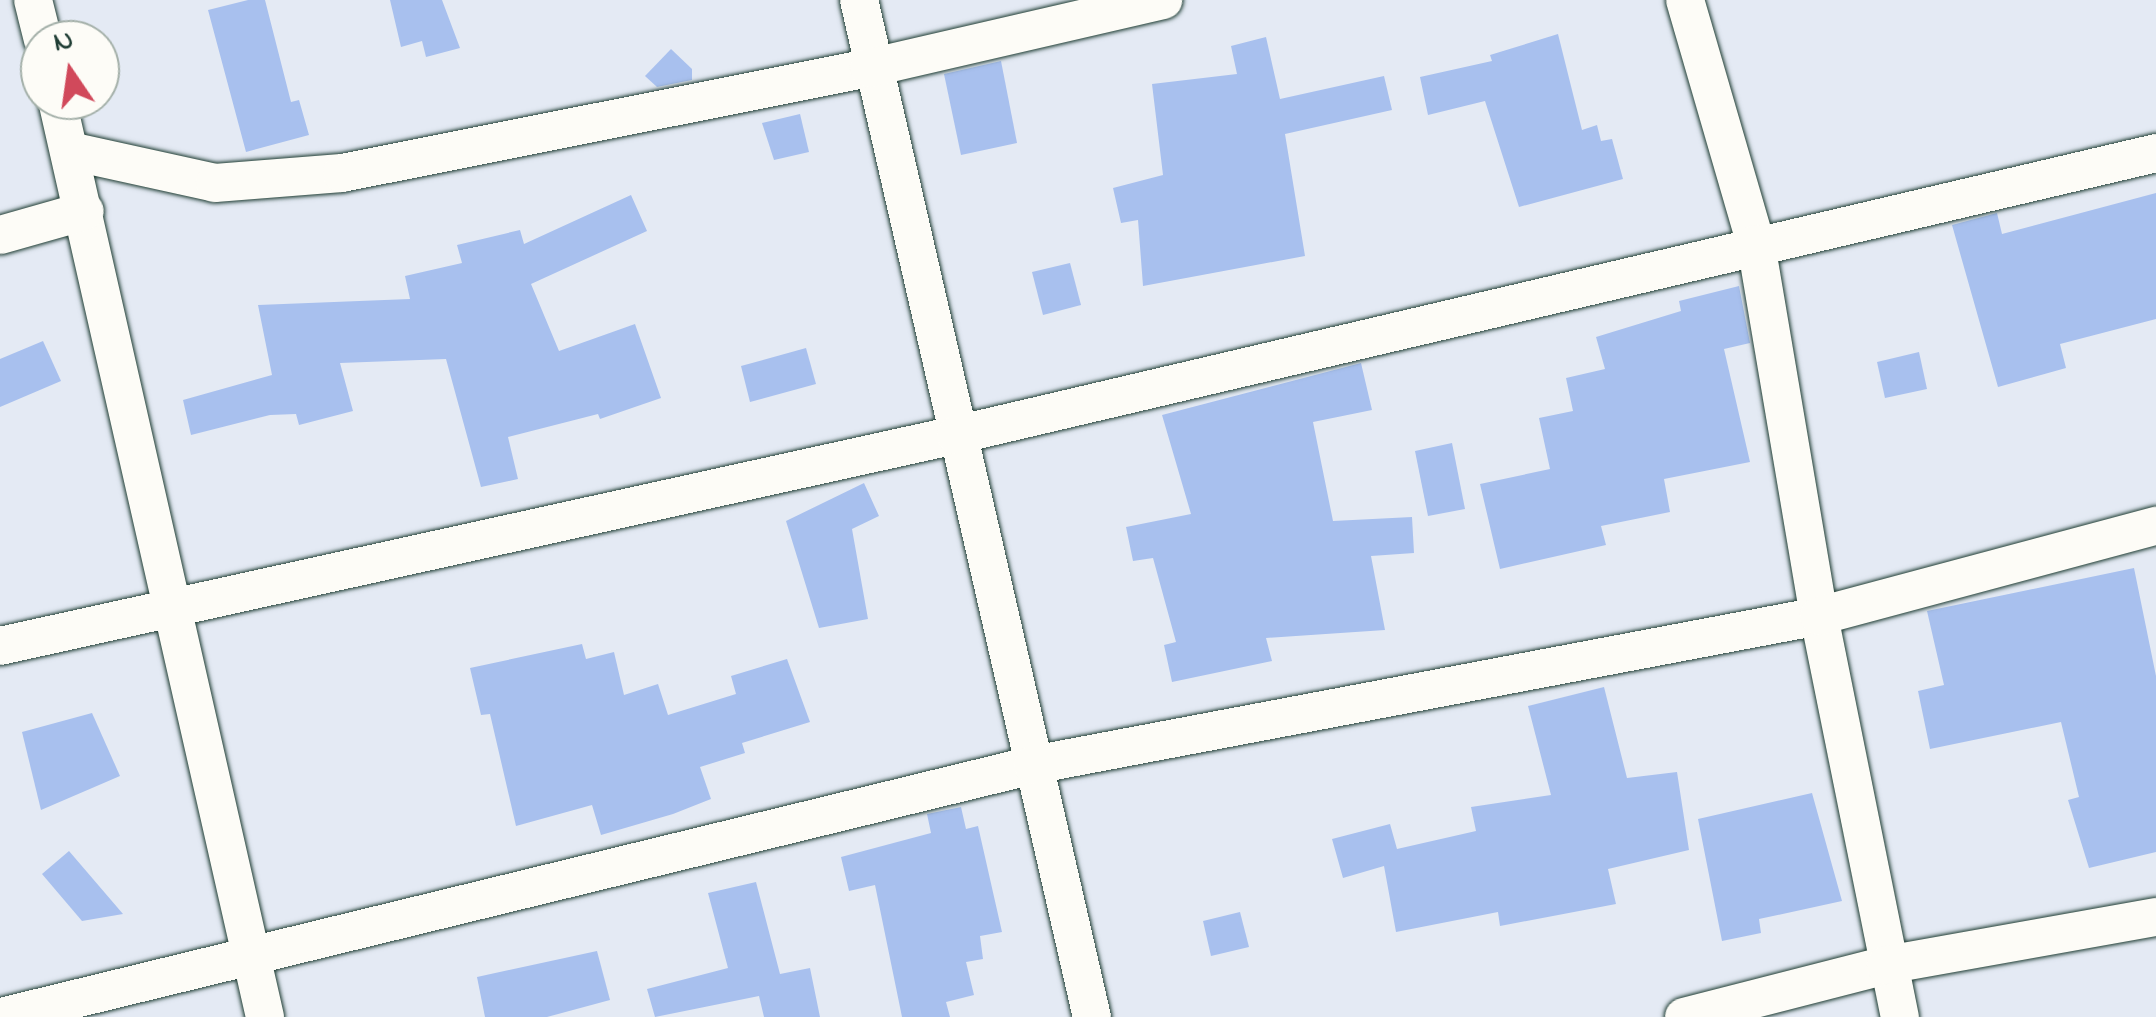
<!DOCTYPE html>
<html>
<head>
<meta charset="utf-8">
<style>
  body { margin:0 }
  #map { position:relative; width:2156px; height:1017px; overflow:hidden; background:#e4eaf4; font-family:"Indie Flower",sans-serif }
  div>[style] { position:absolute }
  [style*='--x'] { left:calc(var(--x)*1px); top:calc(var(--y)*1px); width:calc(var(--w)*1px); rotate:calc(var(--a)*1deg) }
  .building>* { inset:0; background:#a8c0ee }
  .roads { filter:drop-shadow(0 0 2px #1f3d34) drop-shadow(0 0 2px #1f3d34) }
  .minor>* { height:38px; margin:-19px; padding:0 19px; transform-origin:19px; border-radius:19px; background:#fdfcf7 }
  span { translate:-50% -50%; white-space:nowrap; text-align:center; line-height:1.15; -webkit-text-stroke:10px #fdfcf7; paint-order:stroke }
  .north { position:absolute; left:20px; top:20px; width:100px; height:100px; box-sizing:border-box; background:#fdfcf7; border:2px solid #a4b0a9; border-radius:50%; rotate:347deg; font-size:28px; font-weight:700; line-height:40px; text-align:center; color:#1f3d34 }
  .north::after { content:''; display:block; margin:auto; width:35px; height:45px; background:#d1495b; clip-path:polygon(50% 0,100% 100%,50% 72%,0 100%) }
</style>
</head>
<body>
<div id="map">
  <div class="building">
    <i style="clip-path:polygon(248px 0,265px 0,291px 102px,299px 100px,309px 135px,246px 152px,208px 10px)"></i>
    <i style="clip-path:polygon(390px 0,442px 0,460px 48px,426px 57px,422px 41px,401px 47px)"></i>
    <i style="clip-path:polygon(1558px 34px,1582px 130px,1597px 125px,1601px 141px,1612px 139px,1623px 179px,1519px 207px,1485px 101px,1428px 115px,1420px 77px,1492px 61px,1490px 55px)"></i>
    <i style="clip-path:polygon(1266px 37px,1280px 99px,1384px 76px,1392px 110px,1285px 134px,1305px 256px,1143px 286px,1138px 220px,1121px 223px,1113px 188px,1163px 175px,1152px 84px,1237px 74px,1231px 46px)"></i>
    <i style="clip-path:polygon(671px 49px,692px 69px,692px 80px,657px 87px,645px 76px)"></i>
    <i style="clip-path:polygon(1001px 61px,1017px 143px,961px 155px,944px 74px)"></i>
    <i style="clip-path:polygon(800px 114px,809px 152px,774px 160px,762px 123px)"></i>
    <i style="clip-path:polygon(2156px 193px,2156px 319px,2060px 344px,2066px 368px,1998px 387px,1952px 225px,1997px 213px,2002px 234px)"></i>
    <i style="clip-path:polygon(631px 195px,647px 231px,531px 284px,559px 351px,635px 324px,661px 398px,600px 419px,598px 414px,508px 437px,518px 479px,481px 487px,446px 359px,340px 363px,353px 411px,299px 425px,296px 414px,270px 415px,191px 435px,183px 400px,272px 375px,258px 305px,410px 299px,405px 276px,462px 263px,457px 245px,520px 230px,524px 244px)"></i>
    <i style="clip-path:polygon(1070px 263px,1081px 305px,1043px 315px,1032px 272px)"></i>
    <i style="clip-path:polygon(1739px 286px,1750px 343px,1724px 349px,1750px 462px,1664px 479px,1670px 512px,1601px 526px,1606px 545px,1500px 569px,1480px 484px,1550px 469px,1539px 418px,1573px 411px,1566px 378px,1605px 369px,1596px 337px,1681px 311px,1679px 301px)"></i>
    <i style="clip-path:polygon(43px 341px,61px 381px,0 407px,0 359px)"></i>
    <i style="clip-path:polygon(806px 348px,816px 384px,750px 402px,741px 366px)"></i>
    <i style="clip-path:polygon(1919px 352px,1927px 389px,1885px 398px,1877px 362px)"></i>
    <i style="clip-path:polygon(1361px 363px,1372px 410px,1313px 422px,1333px 521px,1412px 517px,1414px 553px,1371px 556px,1385px 630px,1266px 638px,1272px 661px,1172px 682px,1164px 645px,1176px 642px,1153px 558px,1133px 561px,1126px 527px,1191px 514px,1162px 415px)"></i>
    <i style="clip-path:polygon(1452px 443px,1465px 509px,1428px 516px,1415px 451px)"></i>
    <i style="clip-path:polygon(864px 483px,879px 516px,852px 529px,868px 619px,819px 628px,786px 521px)"></i>
    <i style="clip-path:polygon(2134px 568px,2156px 676px,2156px 852px,2089px 868px,2068px 800px,2079px 797px,2061px 722px,1930px 749px,1918px 691px,1944px 685px,1927px 611px)"></i>
    <i style="clip-path:polygon(582px 644px,586px 659px,614px 652px,624px 695px,658px 684px,668px 715px,736px 694px,731px 676px,787px 659px,810px 722px,742px 743px,745px 753px,700px 767px,711px 799px,673px 814px,601px 835px,592px 805px,516px 826px,490px 714px,481px 715px,470px 668px)"></i>
    <i style="clip-path:polygon(1604px 687px,1627px 778px,1677px 772px,1689px 850px,1608px 869px,1616px 904px,1500px 926px,1498px 912px,1396px 932px,1384px 866px,1343px 878px,1332px 839px,1390px 824px,1397px 849px,1476px 831px,1471px 807px,1551px 795px,1528px 706px)"></i>
    <i style="clip-path:polygon(92px 713px,120px 776px,41px 810px,22px 732px)"></i>
    <i style="clip-path:polygon(1812px 793px,1842px 901px,1759px 919px,1761px 933px,1722px 941px,1698px 819px)"></i>
    <i style="clip-path:polygon(961px 807px,966px 829px,978px 826px,1002px 932px,980px 936px,983px 959px,966px 962px,974px 995px,946px 1002px,950px 1017px,902px 1017px,875px 885px,849px 891px,841px 857px,931px 833px,927px 814px)"></i>
    <i style="clip-path:polygon(69px 851px,123px 914px,82px 921px,42px 874px)"></i>
    <i style="clip-path:polygon(756px 882px,780px 974px,810px 968px,820px 1017px,764px 1017px,759px 996px,655px 1017px,647px 989px,728px 968px,708px 893px)"></i>
    <i style="clip-path:polygon(1240px 912px,1249px 947px,1211px 956px,1203px 921px)"></i>
    <i style="clip-path:polygon(597px 951px,610px 1000px,547px 1017px,485px 1017px,477px 977px)"></i>
  </div>
  <div class="roads">
    <div class="minor">
      <i style="--x:33;--y:0;--w:41;--a:76"></i>
      <i style="--x:859;--y:0;--w:1043;--a:77.1"></i>
      <i style="--x:1685;--y:0;--w:254;--a:73.8"></i>
      <i style="--x:1756;--y:244;--w:377;--a:80.4"></i>
      <i style="--x:1819;--y:616;--w:409;--a:78.6"></i>
      <i style="--x:57;--y:100;--w:940;--a:77.22"></i>
      <i style="--x:70;--y:151;--w:148;--a:12.4"></i>
      <i style="--x:215;--y:183;--w:127;--a:-4.5"></i>
      <i style="--x:342;--y:173;--w:537;--a:-11.27"></i>
      <i style="--x:869;--y:68;--w:302;--a:-13"></i>
      <i style="--x:0;--y:235;--w:88;--a:-15.8"></i>
      <i style="--x:0;--y:646;--w:979;--a:-12.45"></i>
      <i style="--x:956;--y:435;--w:1233;--a:-13.22"></i>
      <i style="--x:1;--y:1017;--w:1062;--a:-13.72"></i>
      <i style="--x:1033;--y:765;--w:800;--a:-10.73"></i>
      <i style="--x:1819;--y:616;--w:349;--a:-15"></i>
      <i style="--x:1684;--y:1017;--w:209;--a:-14.4"></i>
      <i style="--x:1886;--y:965;--w:274;--a:-10.1"></i>
    </div>
  </div>
  <div class="north">N</div>
</div>
</body>
</html>
